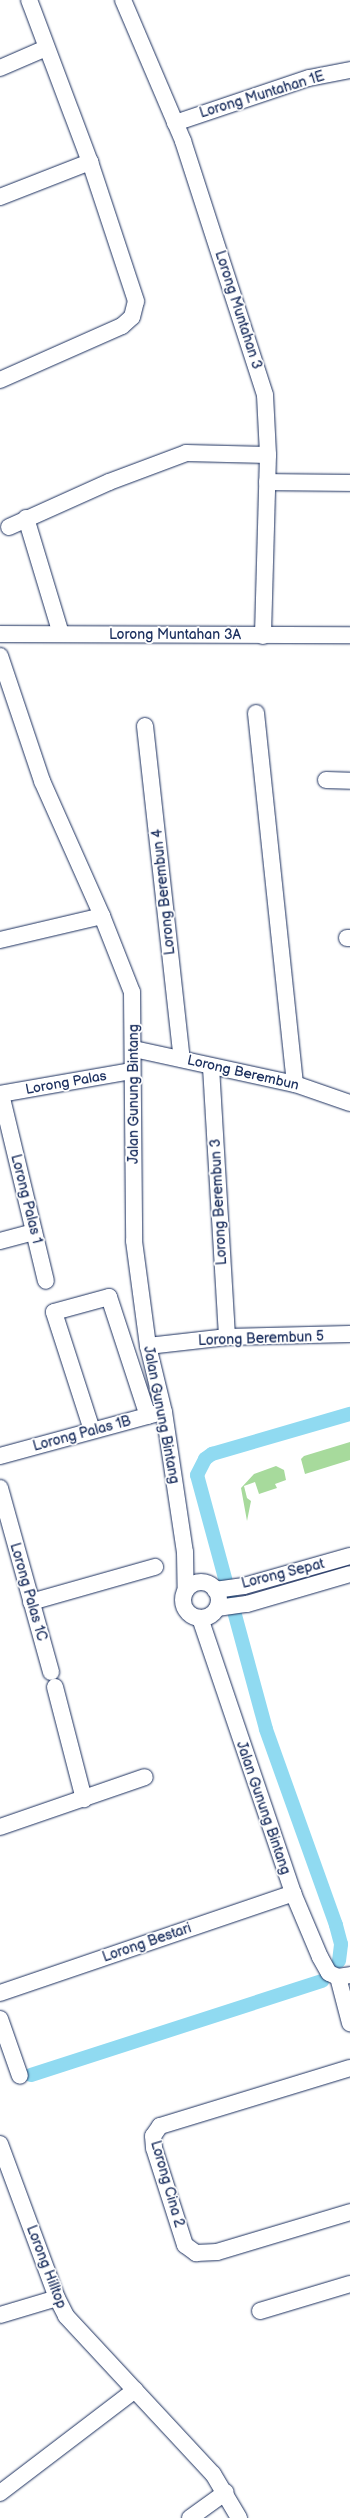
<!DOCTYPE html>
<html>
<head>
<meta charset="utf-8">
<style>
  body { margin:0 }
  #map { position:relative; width:350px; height:2518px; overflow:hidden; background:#fff; font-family:"Balsamiq Sans",sans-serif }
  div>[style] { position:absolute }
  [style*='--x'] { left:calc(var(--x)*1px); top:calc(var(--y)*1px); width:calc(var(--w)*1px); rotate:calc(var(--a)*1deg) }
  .green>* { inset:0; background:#a7da9c }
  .canal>* { height:14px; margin:-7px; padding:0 7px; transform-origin:7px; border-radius:7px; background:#90daf1 }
  .roads { filter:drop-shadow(0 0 1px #1b2f5e) drop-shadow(0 0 1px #1b2f5e) }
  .minor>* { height:16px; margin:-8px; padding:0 8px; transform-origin:8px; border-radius:8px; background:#fff }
  .minor>.ring { margin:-8px; padding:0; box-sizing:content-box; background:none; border:16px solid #fff; border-radius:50% }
  span { translate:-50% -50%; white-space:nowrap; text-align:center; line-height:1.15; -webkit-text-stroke:3.5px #fff; paint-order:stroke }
  .street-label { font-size:14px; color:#1b2f5e }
</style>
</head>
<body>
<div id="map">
  <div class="green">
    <i style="clip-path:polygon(350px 1442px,350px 1460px,305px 1474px,301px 1459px,304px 1456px)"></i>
    <i style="clip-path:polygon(276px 1466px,284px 1470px,286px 1480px,275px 1484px,277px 1488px,259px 1494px,255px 1482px,244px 1486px,247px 1498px,251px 1501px,247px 1521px,241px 1488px,254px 1474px)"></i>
  </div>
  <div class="canal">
    <i style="--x:339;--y:1961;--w:17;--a:-83"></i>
    <i style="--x:341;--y:1944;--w:20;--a:-105"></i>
    <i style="--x:336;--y:1925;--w:208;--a:-109.7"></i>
    <i style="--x:266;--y:1729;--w:263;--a:-105.2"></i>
    <i style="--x:197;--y:1475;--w:18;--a:-63"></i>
    <i style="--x:205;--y:1459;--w:9;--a:-36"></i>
    <i style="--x:212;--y:1454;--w:144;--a:-16.2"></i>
    <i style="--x:31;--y:2075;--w:306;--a:-17.9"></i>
  </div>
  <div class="roads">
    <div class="minor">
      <i style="--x:123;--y:0;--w:153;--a:66.9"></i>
      <i style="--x:183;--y:141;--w:267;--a:72.1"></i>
      <i style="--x:265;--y:395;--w:60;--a:87.1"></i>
      <i style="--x:268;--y:455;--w:181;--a:91.6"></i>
      <i style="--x:0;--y:68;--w:50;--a:-23.5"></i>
      <i style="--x:175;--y:123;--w:141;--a:-18.6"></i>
      <i style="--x:309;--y:78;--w:42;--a:-11"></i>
      <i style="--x:0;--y:197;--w:97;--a:-21.3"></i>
      <i style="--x:0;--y:380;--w:133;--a:-23.9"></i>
      <i style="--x:122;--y:326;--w:13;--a:-42"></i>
      <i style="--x:132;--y:317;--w:16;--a:-76"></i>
      <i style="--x:136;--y:301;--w:146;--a:-108.3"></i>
      <i style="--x:90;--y:162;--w:173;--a:-110.6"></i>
      <i style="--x:267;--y:482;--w:83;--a:0.7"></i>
      <i style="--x:26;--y:518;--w:121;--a:73.2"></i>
      <i style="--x:9;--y:527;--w:110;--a:-24.2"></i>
      <i style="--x:109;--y:482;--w:82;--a:-20.6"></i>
      <i style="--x:186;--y:453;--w:82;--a:1.4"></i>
      <i style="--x:0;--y:634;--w:350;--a:0.2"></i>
      <i style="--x:0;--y:656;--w:132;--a:71.4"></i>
      <i style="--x:42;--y:781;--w:148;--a:66"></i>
      <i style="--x:102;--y:916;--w:82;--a:68.5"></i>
      <i style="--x:132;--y:992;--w:249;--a:89.5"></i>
      <i style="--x:134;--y:1241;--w:106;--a:82.4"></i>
      <i style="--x:148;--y:1346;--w:68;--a:76.4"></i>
      <i style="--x:164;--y:1412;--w:142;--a:81.5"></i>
      <i style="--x:185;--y:1552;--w:39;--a:89"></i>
      <i style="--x:256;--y:713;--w:373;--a:84"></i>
      <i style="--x:145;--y:726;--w:335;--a:83.7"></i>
      <i style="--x:326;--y:780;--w:24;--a:2"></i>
      <i style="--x:347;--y:938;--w:3;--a:0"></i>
      <i style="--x:0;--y:940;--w:105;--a:-13.2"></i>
      <i style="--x:134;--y:1049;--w:165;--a:12.3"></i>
      <i style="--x:295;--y:1084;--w:58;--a:19.1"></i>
      <i style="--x:211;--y:1067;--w:270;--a:86.6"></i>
      <i style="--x:0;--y:1094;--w:134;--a:-9.9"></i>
      <i style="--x:1;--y:1094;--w:192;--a:76.5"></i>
      <i style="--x:0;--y:1241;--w:35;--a:-15"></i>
      <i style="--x:148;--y:1346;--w:80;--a:-6.5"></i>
      <i style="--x:227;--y:1337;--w:123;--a:-1.4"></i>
      <i style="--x:92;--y:1430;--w:124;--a:-107.9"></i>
      <i style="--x:54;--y:1312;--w:57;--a:-15.3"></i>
      <i style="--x:109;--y:1297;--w:125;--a:71.9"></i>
      <i style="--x:0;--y:1456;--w:164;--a:-15.2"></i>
      <i style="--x:0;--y:1488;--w:191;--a:74.5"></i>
      <i class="ring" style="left:183px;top:1582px;width:20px;height:20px"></i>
      <i style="--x:215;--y:1590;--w:29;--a:-8"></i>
      <i style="--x:244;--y:1586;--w:110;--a:-15.8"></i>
      <i style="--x:31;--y:1602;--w:129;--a:-15.8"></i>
      <i style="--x:217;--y:1608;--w:30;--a:-8"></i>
      <i style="--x:247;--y:1604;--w:107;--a:-16.2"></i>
      <i style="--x:200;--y:1618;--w:290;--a:71.3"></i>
      <i style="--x:293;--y:1893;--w:69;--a:67.1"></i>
      <i style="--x:320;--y:1957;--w:18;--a:61"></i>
      <i style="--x:329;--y:1973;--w:10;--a:24"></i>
      <i style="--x:338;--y:1977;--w:12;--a:-9"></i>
      <i style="--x:55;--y:1687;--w:116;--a:75.5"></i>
      <i style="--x:0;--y:1827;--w:153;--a:-19"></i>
      <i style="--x:338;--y:1977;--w:48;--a:75.4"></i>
      <i style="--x:0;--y:1993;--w:310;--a:-18.8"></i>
      <i style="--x:0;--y:2019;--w:60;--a:70.7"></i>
      <i style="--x:350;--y:2068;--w:199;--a:163"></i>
      <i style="--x:160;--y:2126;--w:12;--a:125"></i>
      <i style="--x:153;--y:2136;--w:12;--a:85"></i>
      <i style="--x:154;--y:2148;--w:102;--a:72.3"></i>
      <i style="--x:185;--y:2245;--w:14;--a:36"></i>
      <i style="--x:196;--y:2253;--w:21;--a:-3"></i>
      <i style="--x:217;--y:2252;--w:139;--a:-16.7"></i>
      <i style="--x:0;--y:2144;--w:164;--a:69.7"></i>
      <i style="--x:57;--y:2298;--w:20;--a:63"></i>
      <i style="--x:66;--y:2316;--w:216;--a:47.1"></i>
      <i style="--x:213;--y:2474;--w:51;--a:59.4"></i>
      <i style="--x:260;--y:2311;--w:94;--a:-16.7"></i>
      <i style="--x:0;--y:2315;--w:59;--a:-16.6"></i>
      <i style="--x:0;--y:2493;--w:170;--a:-37.3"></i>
      <i style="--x:190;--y:2518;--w:44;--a:-35.8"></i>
    </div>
  </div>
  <div class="street-label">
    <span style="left:262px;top:95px;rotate:-17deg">Lorong Muntahan 1E</span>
    <span style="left:238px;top:310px;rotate:72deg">Lorong Muntahan 3</span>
    <span style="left:175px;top:635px">Lorong Muntahan 3A</span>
    <span style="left:164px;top:892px;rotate:-96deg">Lorong Berembun 4</span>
    <span style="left:243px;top:1073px;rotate:13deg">Lorong Berembun</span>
    <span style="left:66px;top:1083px;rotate:-10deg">Lorong Palas</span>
    <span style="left:134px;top:1094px;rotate:-90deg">Jalan Gunung Bintang</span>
    <span style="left:26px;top:1199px;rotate:76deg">Lorong Palas 1</span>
    <span style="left:219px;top:1202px;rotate:-93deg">Lorong Berembun 3</span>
    <span style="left:261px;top:1339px;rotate:-2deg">Lorong Berembun 5</span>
    <span style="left:161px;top:1415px;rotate:79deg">Jalan Gunung Bintang</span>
    <span style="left:82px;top:1434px;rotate:-15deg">Lorong Palas 1B</span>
    <span style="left:283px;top:1574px;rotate:-14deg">Lorong Sepat</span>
    <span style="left:28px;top:1592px;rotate:74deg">Lorong Palas 1C</span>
    <span style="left:263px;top:1808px;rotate:71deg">Jalan Gunung Bintang</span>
    <span style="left:147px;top:1943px;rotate:-19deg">Lorong Bestari</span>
    <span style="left:167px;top:2184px;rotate:74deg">Lorong Cina 2</span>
    <span style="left:46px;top:2267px;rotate:69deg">Lorong Hilltop</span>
  </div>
</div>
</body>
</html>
